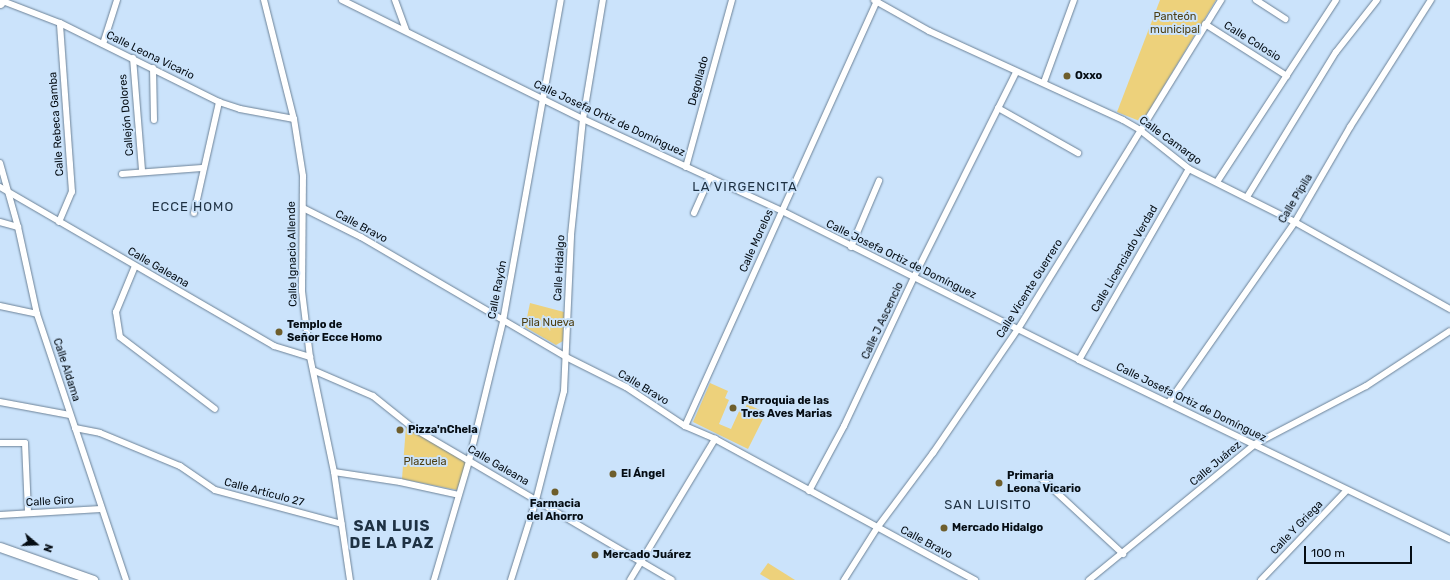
<!DOCTYPE html>
<html>
<head>
<meta charset="utf-8">
<style>
  body { margin:0 }
  #map { position:relative; width:1450px; height:580px; overflow:hidden; background:#cbe3fb; font-family:Rubik,sans-serif }
  div>[style] { position:absolute }
  [style*='--x'] { left:calc(var(--x)*1px); top:calc(var(--y)*1px); width:calc(var(--w)*1px); rotate:calc(var(--a)*1deg) }
  .green>* { inset:0; background:#edd17b }
  .roads { filter:drop-shadow(0 0 1px #6c8297) drop-shadow(0 0 1px #6c8297) }
  .street>* { height:6px; margin:-3px; padding:0 3px; transform-origin:3px; border-radius:3px; background:#fff }
  .secondary>* { height:9px; margin:-4.5px; padding:0 4.5px; transform-origin:4.5px; border-radius:4.5px; background:#fff }
  .dots>* { width:11px; height:11px; translate:-50% -50%; box-sizing:border-box; border:2px solid #cbe3fb; border-radius:50% }
  span { translate:-50% -50%; white-space:nowrap; text-align:center; line-height:1.15; -webkit-text-stroke:4px #cbe3fb; paint-order:stroke }
  .park-label { font-size:11px; color:#4d3f13 }
  .street-label { font-size:11px; color:#050d14 }
  .poi-label { font-size:11px; color:#050d14; font-weight:700 }
  .left { translate:0 -50%; text-align:left }
  .quarter-label { font-size:13px; color:#1e3143; letter-spacing:1px }
  .district-label { font-size:15px; color:#1e3143; font-weight:700; letter-spacing:1px }
  .north { position:absolute; left:16px; top:524px; width:40px; height:40px; -webkit-text-stroke:3px #cbe3fb; paint-order:stroke; rotate:109deg; font-size:11px; font-weight:700; line-height:16px; text-align:center; color:#050d14 }
  .north::after { content:''; display:block; margin:auto; width:14px; height:18px; background:#050d14; clip-path:polygon(50% 0,100% 100%,50% 72%,0 100%) }
  .scale { position:absolute; left:1304px; top:546px; width:108px; height:18px; box-sizing:border-box; border:2px solid #050d14; border-top:0; padding-left:5px; font-size:12px; line-height:14px; white-space:nowrap; color:#050d14; -webkit-text-stroke:3px #cbe3fb; paint-order:stroke }
</style>
</head>
<body>
<div id="map">
  <div class="green">
    <i style="clip-path:polygon(1160px 0,1216px 0,1142px 122px,1117px 112px)"></i>
    <i style="clip-path:polygon(530px 303px,564px 312px,563px 341px,556px 345px,525px 327px)"></i>
    <i style="clip-path:polygon(710px 383px,728px 391px,725px 398px,729px 400px,719px 424px,731px 429px,741px 407px,745px 409px,747px 404px,766px 413px,748px 449px,693px 422px)"></i>
    <i style="clip-path:polygon(406px 426px,467px 462px,457px 490px,402px 479px)"></i>
    <i style="clip-path:polygon(768px 563px,795px 580px,770px 580px,760px 574px)"></i>
  </div>
  <div class="roads">
    <div class="street">
      <i style="--x:0;--y:0;--w:64;--a:21"></i>
      <i style="--x:60;--y:23;--w:178;--a:26.4"></i>
      <i style="--x:219;--y:102;--w:22;--a:18"></i>
      <i style="--x:240;--y:109;--w:55;--a:10.5"></i>
      <i style="--x:264;--y:0;--w:123;--a:75.9"></i>
      <i style="--x:294;--y:119;--w:58;--a:81"></i>
      <i style="--x:303;--y:176;--w:115;--a:90.5"></i>
      <i style="--x:302;--y:291;--w:66;--a:83.1"></i>
      <i style="--x:310;--y:357;--w:117;--a:78.2"></i>
      <i style="--x:334;--y:472;--w:109;--a:81.6"></i>
      <i style="--x:342;--y:0;--w:269;--a:26.3"></i>
      <i style="--x:583;--y:119;--w:219;--a:24.8"></i>
      <i style="--x:782;--y:211;--w:332;--a:26.6"></i>
      <i style="--x:1079;--y:360;--w:412;--a:25.8"></i>
      <i style="--x:395;--y:0;--w:32;--a:70"></i>
      <i style="--x:874;--y:0;--w:63;--a:29.4"></i>
      <i style="--x:929;--y:31;--w:213;--a:24.6"></i>
      <i style="--x:1123;--y:120;--w:20;--a:30"></i>
      <i style="--x:1140;--y:130;--w:63;--a:38.5"></i>
      <i style="--x:1189;--y:169;--w:119;--a:26.6"></i>
      <i style="--x:1295;--y:222;--w:178;--a:29.3"></i>
      <i style="--x:1256;--y:0;--w:35;--a:33"></i>
      <i style="--x:1205;--y:24;--w:97;--a:32.4"></i>
      <i style="--x:103;--y:44;--w:46;--a:-72.3"></i>
      <i style="--x:133;--y:58;--w:112;--a:85.4"></i>
      <i style="--x:153;--y:68;--w:52;--a:88.9"></i>
      <i style="--x:1044;--y:82;--w:87;--a:-69.9"></i>
      <i style="--x:998;--y:108;--w:92;--a:29.4"></i>
      <i style="--x:0;--y:163;--w:66;--a:74.3"></i>
      <i style="--x:18;--y:227;--w:89;--a:77.7"></i>
      <i style="--x:37;--y:314;--w:280;--a:71.5"></i>
      <i style="--x:686;--y:167;--w:173;--a:-74.6"></i>
      <i style="--x:122;--y:174;--w:80;--a:-4.3"></i>
      <i style="--x:1217;--y:182;--w:217;--a:-56.8"></i>
      <i style="--x:0;--y:187;--w:317;--a:30.1"></i>
      <i style="--x:274;--y:346;--w:38;--a:17"></i>
      <i style="--x:1247;--y:197;--w:170;--a:-58.5"></i>
      <i style="--x:1336;--y:52;--w:66;--a:-51.7"></i>
      <i style="--x:303;--y:208;--w:65;--a:26.6"></i>
      <i style="--x:361;--y:237;--w:238;--a:30.3"></i>
      <i style="--x:566;--y:357;--w:67;--a:26.6"></i>
      <i style="--x:626;--y:387;--w:71;--a:33.5"></i>
      <i style="--x:685;--y:426;--w:33;--a:23"></i>
      <i style="--x:715;--y:439;--w:296;--a:28.5"></i>
      <i style="--x:194;--y:213;--w:114;--a:-77.3"></i>
      <i style="--x:694;--y:213;--w:39;--a:-66"></i>
      <i style="--x:0;--y:222;--w:19;--a:16"></i>
      <i style="--x:59;--y:222;--w:33;--a:-67"></i>
      <i style="--x:72;--y:192;--w:169;--a:-94.1"></i>
      <i style="--x:851;--y:247;--w:72;--a:-67"></i>
      <i style="--x:135;--y:266;--w:50;--a:112.4"></i>
      <i style="--x:116;--y:312;--w:25;--a:81"></i>
      <i style="--x:120;--y:337;--w:119;--a:37.2"></i>
      <i style="--x:0;--y:306;--w:38;--a:12"></i>
      <i style="--x:1079;--y:360;--w:220;--a:-60.1"></i>
      <i style="--x:315;--y:371;--w:63;--a:23.3"></i>
      <i style="--x:373;--y:396;--w:51;--a:38.7"></i>
      <i style="--x:413;--y:428;--w:300;--a:30.4"></i>
      <i style="--x:0;--y:402;--w:71;--a:10.5"></i>
      <i style="--x:1169;--y:402;--w:220;--a:-55"></i>
      <i style="--x:1295;--y:222;--w:110;--a:-59.9"></i>
      <i style="--x:1350;--y:127;--w:151;--a:-57.5"></i>
      <i style="--x:685;--y:426;--w:467;--a:-65.7"></i>
      <i style="--x:75;--y:428;--w:25;--a:11"></i>
      <i style="--x:100;--y:433;--w:87;--a:22.4"></i>
      <i style="--x:180;--y:466;--w:42;--a:34.4"></i>
      <i style="--x:215;--y:490;--w:131;--a:15"></i>
      <i style="--x:0;--y:443;--w:25;--a:0"></i>
      <i style="--x:25;--y:443;--w:70;--a:87.5"></i>
      <i style="--x:334;--y:472;--w:67;--a:8.6"></i>
      <i style="--x:400;--y:482;--w:60;--a:12.4"></i>
      <i style="--x:1041;--y:478;--w:112;--a:42.8"></i>
      <i style="--x:809;--y:491;--w:74;--a:-61.7"></i>
      <i style="--x:844;--y:426;--w:165;--a:-64.8"></i>
      <i style="--x:914;--y:277;--w:229;--a:-63.5"></i>
      <i style="--x:0;--y:515;--w:101;--a:-3.4"></i>
      <i style="--x:434;--y:580;--w:124;--a:-73.6"></i>
      <i style="--x:469;--y:461;--w:144;--a:-76.3"></i>
      <i style="--x:503;--y:321;--w:326;--a:-79.8"></i>
      <i style="--x:511;--y:580;--w:84;--a:-72.6"></i>
      <i style="--x:536;--y:500;--w:113;--a:-75.6"></i>
      <i style="--x:564;--y:391;--w:156;--a:-87.4"></i>
      <i style="--x:571;--y:235;--w:117;--a:-84.1"></i>
      <i style="--x:583;--y:119;--w:121;--a:-80.5"></i>
      <i style="--x:630;--y:580;--w:165;--a:-58.9"></i>
      <i style="--x:844;--y:580;--w:62;--a:-57.6"></i>
      <i style="--x:877;--y:528;--w:94;--a:-53.3"></i>
      <i style="--x:933;--y:453;--w:150;--a:-55.6"></i>
      <i style="--x:1018;--y:329;--w:387;--a:-58.3"></i>
      <i style="--x:1089;--y:580;--w:215;--a:-39.3"></i>
      <i style="--x:1255;--y:444;--w:125;--a:-27.6"></i>
      <i style="--x:1366;--y:386;--w:100;--a:-33.2"></i>
      <i style="--x:1261;--y:580;--w:124;--a:-46.3"></i>
    </div>
    <div class="secondary">
      <i style="--x:0;--y:3;--w:4;--a:-56"></i>
      <i style="--x:0;--y:547;--w:99;--a:19.5"></i>
    </div>
  </div>
  <div class="dots">
    <i style="left:1067px;top:76px;background:#6e5e2c"></i>
    <i style="left:279px;top:332px;background:#6e5e2c"></i>
    <i style="left:733px;top:408px;background:#6e5e2c"></i>
    <i style="left:400px;top:430px;background:#6e5e2c"></i>
    <i style="left:613px;top:474px;background:#6e5e2c"></i>
    <i style="left:999px;top:483px;background:#6e5e2c"></i>
    <i style="left:555px;top:492px;background:#6e5e2c"></i>
    <i style="left:944px;top:528px;background:#6e5e2c"></i>
    <i style="left:595px;top:555px;background:#6e5e2c"></i>
  </div>
  <div class="park-label">
    <span style="left:1175px;top:24px">Panteón<br>municipal</span>
    <span style="left:548px;top:323px">Pila Nueva</span>
    <span style="left:425px;top:462px">Plazuela</span>
  </div>
  <div class="street-label">
    <span style="left:1252px;top:42px;rotate:32deg">Calle Colosio</span>
    <span style="left:150px;top:56px;rotate:26deg">Calle Leona Vicario</span>
    <span style="left:699px;top:81px;rotate:-75deg">Degollado</span>
    <span style="left:127px;top:115px;rotate:-95deg">Callejón Dolores</span>
    <span style="left:609px;top:119px;rotate:25deg">Calle Josefa Ortiz de Domínguez</span>
    <span style="left:57px;top:124px;rotate:-94deg">Calle Rebeca Gamba</span>
    <span style="left:1170px;top:141px;rotate:36deg">Calle Camargo</span>
    <span style="left:1296px;top:199px;rotate:-59deg">Calle Pípila</span>
    <span style="left:361px;top:227px;rotate:28deg">Calle Bravo</span>
    <span style="left:757px;top:241px;rotate:-66deg">Calle Morelos</span>
    <span style="left:293px;top:254px;rotate:-91deg">Calle Ignacio Allende</span>
    <span style="left:1125px;top:259px;rotate:-60deg">Calle Licenciado Verdad</span>
    <span style="left:901px;top:260px;rotate:26deg">Calle Josefa Ortiz de Domínguez</span>
    <span style="left:158px;top:268px;rotate:30deg">Calle Galeana</span>
    <span style="left:560px;top:268px;rotate:-87deg">Calle Hidalgo</span>
    <span style="left:1030px;top:289px;rotate:-58deg">Calle Vicente Guerrero</span>
    <span style="left:498px;top:290px;rotate:-79deg">Calle Rayón</span>
    <span style="left:883px;top:321px;rotate:-65deg">Calle J Ascencio</span>
    <span style="left:66px;top:370px;rotate:72deg">Calle Aldama</span>
    <span style="left:643px;top:388px;rotate:31deg">Calle Bravo</span>
    <span style="left:1191px;top:403px;rotate:26deg">Calle Josefa Ortiz de Domínguez</span>
    <span style="left:1216px;top:464px;rotate:-40deg">Calle Juárez</span>
    <span style="left:498px;top:466px;rotate:30deg">Calle Galeana</span>
    <span style="left:264px;top:493px;rotate:15deg">Calle Artículo 27</span>
    <span style="left:50px;top:502px;rotate:-3deg">Calle Giro</span>
    <span style="left:1297px;top:528px;rotate:-46deg">Calle Y Griega</span>
    <span style="left:926px;top:543px;rotate:28deg">Calle Bravo</span>
  </div>
  <div class="poi-label">
    <span class="left" style="left:1075px;top:76px">Oxxo</span>
    <span class="left" style="left:287px;top:332px">Templo de<br>Señor Ecce Homo</span>
    <span class="left" style="left:741px;top:408px">Parroquia de las<br>Tres Aves Marias</span>
    <span class="left" style="left:408px;top:430px">Pizza'nChela</span>
    <span class="left" style="left:621px;top:474px">El Ángel</span>
    <span class="left" style="left:1007px;top:483px">Primaria<br>Leona Vicario</span>
    <span style="left:555px;top:511px">Farmacia<br>del Ahorro</span>
    <span class="left" style="left:952px;top:528px">Mercado Hidalgo</span>
    <span class="left" style="left:603px;top:555px">Mercado Juárez</span>
  </div>
  <div class="quarter-label">
    <span style="left:745px;top:187px">LA VIRGENCITA</span>
    <span style="left:193px;top:207px">ECCE HOMO</span>
    <span style="left:988px;top:505px">SAN LUISITO</span>
  </div>
  <div class="district-label">
    <span style="left:392px;top:535px">SAN LUIS<br>DE LA PAZ</span>
  </div>
  <div class="north">N</div>
  <div class="scale">100 m</div>
</div>
</body>
</html>
